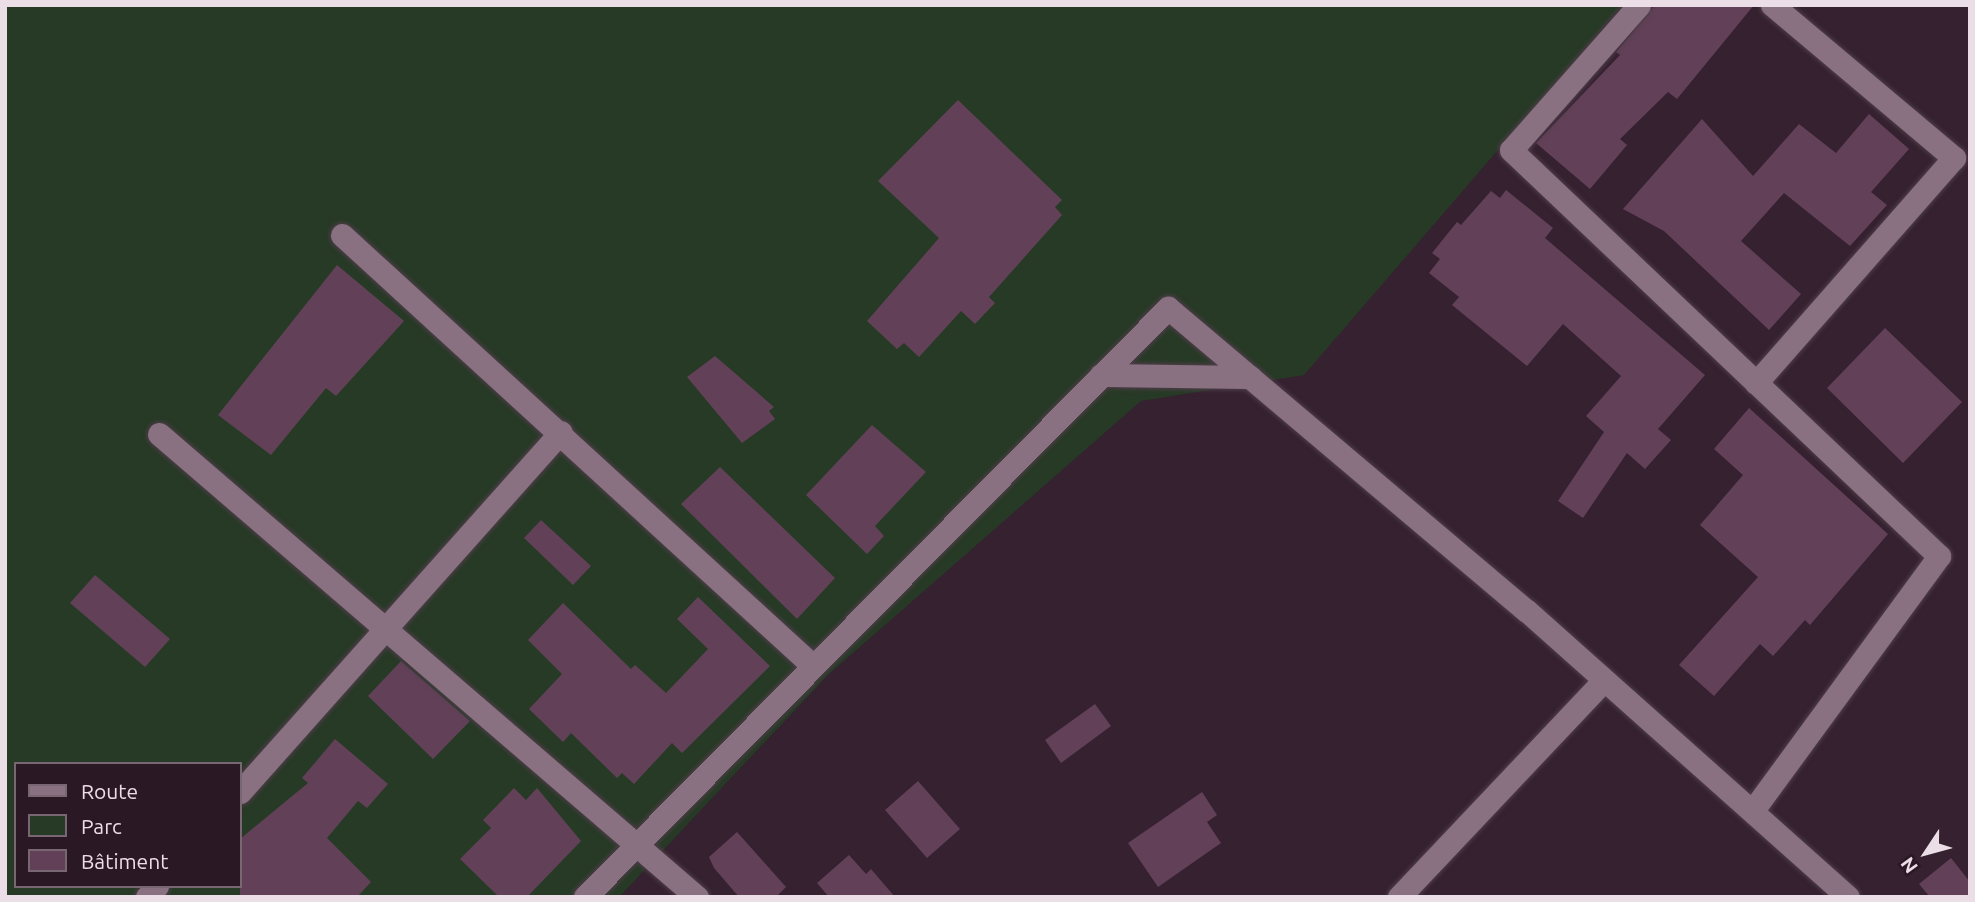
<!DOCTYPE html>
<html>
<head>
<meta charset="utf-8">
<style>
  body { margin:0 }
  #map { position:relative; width:1975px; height:902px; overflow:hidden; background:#35212f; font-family:Ubuntu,sans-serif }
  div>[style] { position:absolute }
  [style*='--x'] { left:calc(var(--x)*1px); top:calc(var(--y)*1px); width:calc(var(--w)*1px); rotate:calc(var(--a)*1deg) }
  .green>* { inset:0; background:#273a26 }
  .building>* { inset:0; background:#624158 }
  .roads { filter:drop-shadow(0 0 2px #4e3d49) drop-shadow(0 0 2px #4e3d49) }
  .street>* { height:23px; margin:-11.5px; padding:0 11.5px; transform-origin:11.5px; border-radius:11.5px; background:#897181 }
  span { translate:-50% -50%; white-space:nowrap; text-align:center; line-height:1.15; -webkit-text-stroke:5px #2b1825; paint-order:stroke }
  .frame { position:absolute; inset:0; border:7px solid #ecdee7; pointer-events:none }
  .legend { position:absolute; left:14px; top:762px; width:228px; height:126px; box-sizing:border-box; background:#2b1825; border:2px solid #786773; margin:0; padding:9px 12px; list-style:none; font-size:21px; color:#ecdee7 }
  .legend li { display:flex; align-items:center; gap:14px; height:35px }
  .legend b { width:35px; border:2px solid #786773 }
  .north { position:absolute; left:1891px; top:818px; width:70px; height:70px; -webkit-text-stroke:5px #2b1825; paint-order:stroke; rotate:234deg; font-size:19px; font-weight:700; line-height:28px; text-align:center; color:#ecdee7 }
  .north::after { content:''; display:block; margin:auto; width:24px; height:32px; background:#ecdee7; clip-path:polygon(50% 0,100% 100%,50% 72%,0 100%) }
</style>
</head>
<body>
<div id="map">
  <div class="green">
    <i style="clip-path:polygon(evenodd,5px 5px,1623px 5px,1304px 375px,1141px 401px,829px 674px,619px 897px,5px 897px,5px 5px,16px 764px,240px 764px,240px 886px,16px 886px,16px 764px)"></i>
  </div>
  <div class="building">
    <i style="clip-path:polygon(1655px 5px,1754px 5px,1677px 99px,1668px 92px,1620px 139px,1627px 145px,1590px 189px,1536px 143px,1620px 55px,1616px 52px)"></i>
    <i style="clip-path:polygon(958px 100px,1062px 200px,1055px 207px,1062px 215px,989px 297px,995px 303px,975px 324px,961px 311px,919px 357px,904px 343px,897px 349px,867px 321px,939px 238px,878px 181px)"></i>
    <i style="clip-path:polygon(1869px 114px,1909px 149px,1871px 192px,1887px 205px,1850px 246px,1784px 193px,1741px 241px,1801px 294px,1769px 330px,1664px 231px,1623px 209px,1702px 119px,1753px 176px,1799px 124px,1836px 153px)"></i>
    <i style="clip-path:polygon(1506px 190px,1553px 228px,1545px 238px,1705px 375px,1658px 429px,1671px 440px,1645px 469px,1627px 453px,1583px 518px,1558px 501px,1604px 432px,1586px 416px,1621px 376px,1563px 324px,1527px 366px,1452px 305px,1459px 297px,1429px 273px,1440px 259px,1432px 253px,1457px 222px,1461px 225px,1491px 191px,1500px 198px)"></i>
    <i style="clip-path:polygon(337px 265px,404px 321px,336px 396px,326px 388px,271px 455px,218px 415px)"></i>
    <i style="clip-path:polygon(1885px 328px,1962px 402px,1903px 463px,1827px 388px)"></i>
    <i style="clip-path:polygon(715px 356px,774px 407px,769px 411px,775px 419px,742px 443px,687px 377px)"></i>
    <i style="clip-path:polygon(1749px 408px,1888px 534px,1810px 625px,1805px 620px,1773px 656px,1760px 644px,1714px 696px,1679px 665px,1758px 577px,1700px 525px,1743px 475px,1714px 449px)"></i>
    <i style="clip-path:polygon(872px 425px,926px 472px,875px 526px,884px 536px,867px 554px,806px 495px)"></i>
    <i style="clip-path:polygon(720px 467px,835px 578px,797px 619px,681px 504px)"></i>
    <i style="clip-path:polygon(541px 520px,591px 566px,573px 585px,524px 538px)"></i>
    <i style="clip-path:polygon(95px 575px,170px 639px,145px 667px,70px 603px)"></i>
    <i style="clip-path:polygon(698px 597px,770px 666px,682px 753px,672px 743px,634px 784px,622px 773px,617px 778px,571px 733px,563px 742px,529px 709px,562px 674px,528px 640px,563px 603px,631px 669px,635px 665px,666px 693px,708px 649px,677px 619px)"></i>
    <i style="clip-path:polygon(401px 661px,470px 721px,433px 759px,368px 696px)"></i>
    <i style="clip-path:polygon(1095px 704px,1111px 726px,1061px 763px,1045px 740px)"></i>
    <i style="clip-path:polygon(335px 739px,388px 784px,367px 808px,358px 801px,327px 838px,371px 882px,357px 897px,240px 897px,240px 839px,308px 783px,302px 778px)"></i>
    <i style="clip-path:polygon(918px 781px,960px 829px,927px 858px,885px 810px)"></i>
    <i style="clip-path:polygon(514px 788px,526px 800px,537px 788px,581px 841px,527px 897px,499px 897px,460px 859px,491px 828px,483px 820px)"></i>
    <i style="clip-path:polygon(1202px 792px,1217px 815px,1207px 822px,1221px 843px,1158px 887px,1128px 843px)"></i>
    <i style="clip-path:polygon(737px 832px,786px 887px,776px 897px,739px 897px,714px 868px,709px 857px)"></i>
    <i style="clip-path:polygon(849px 855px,866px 874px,871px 869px,895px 897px,829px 897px,817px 883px)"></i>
    <i style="clip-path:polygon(1951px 858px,1970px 882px,1970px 897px,1930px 897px,1919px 884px)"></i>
  </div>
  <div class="roads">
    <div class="street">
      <i style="--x:1639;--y:5;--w:193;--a:131.4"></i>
      <i style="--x:1511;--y:150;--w:590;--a:43.49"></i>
      <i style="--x:1939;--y:556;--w:313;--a:126.2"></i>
      <i style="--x:342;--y:235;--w:637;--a:42.46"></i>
      <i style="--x:1101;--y:375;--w:149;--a:0.8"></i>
      <i style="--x:1756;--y:383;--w:300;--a:-48.7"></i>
      <i style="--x:1954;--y:158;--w:238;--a:-139.9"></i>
      <i style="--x:159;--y:434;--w:710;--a:40.72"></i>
      <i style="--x:240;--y:792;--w:482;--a:-48.3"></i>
      <i style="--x:147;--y:897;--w:15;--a:-48"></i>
      <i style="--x:585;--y:897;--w:829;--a:-45.29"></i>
      <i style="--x:1168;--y:308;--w:468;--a:40.2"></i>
      <i style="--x:1526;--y:610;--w:431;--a:41.7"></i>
      <i style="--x:1399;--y:897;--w:296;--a:-46.6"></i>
    </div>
  </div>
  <div class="frame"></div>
  <ul class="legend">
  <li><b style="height:9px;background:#897181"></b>Route</li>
  <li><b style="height:19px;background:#273a26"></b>Parc</li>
  <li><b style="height:19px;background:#624158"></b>Bâtiment</li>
  </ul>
  <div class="north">N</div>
</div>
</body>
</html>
